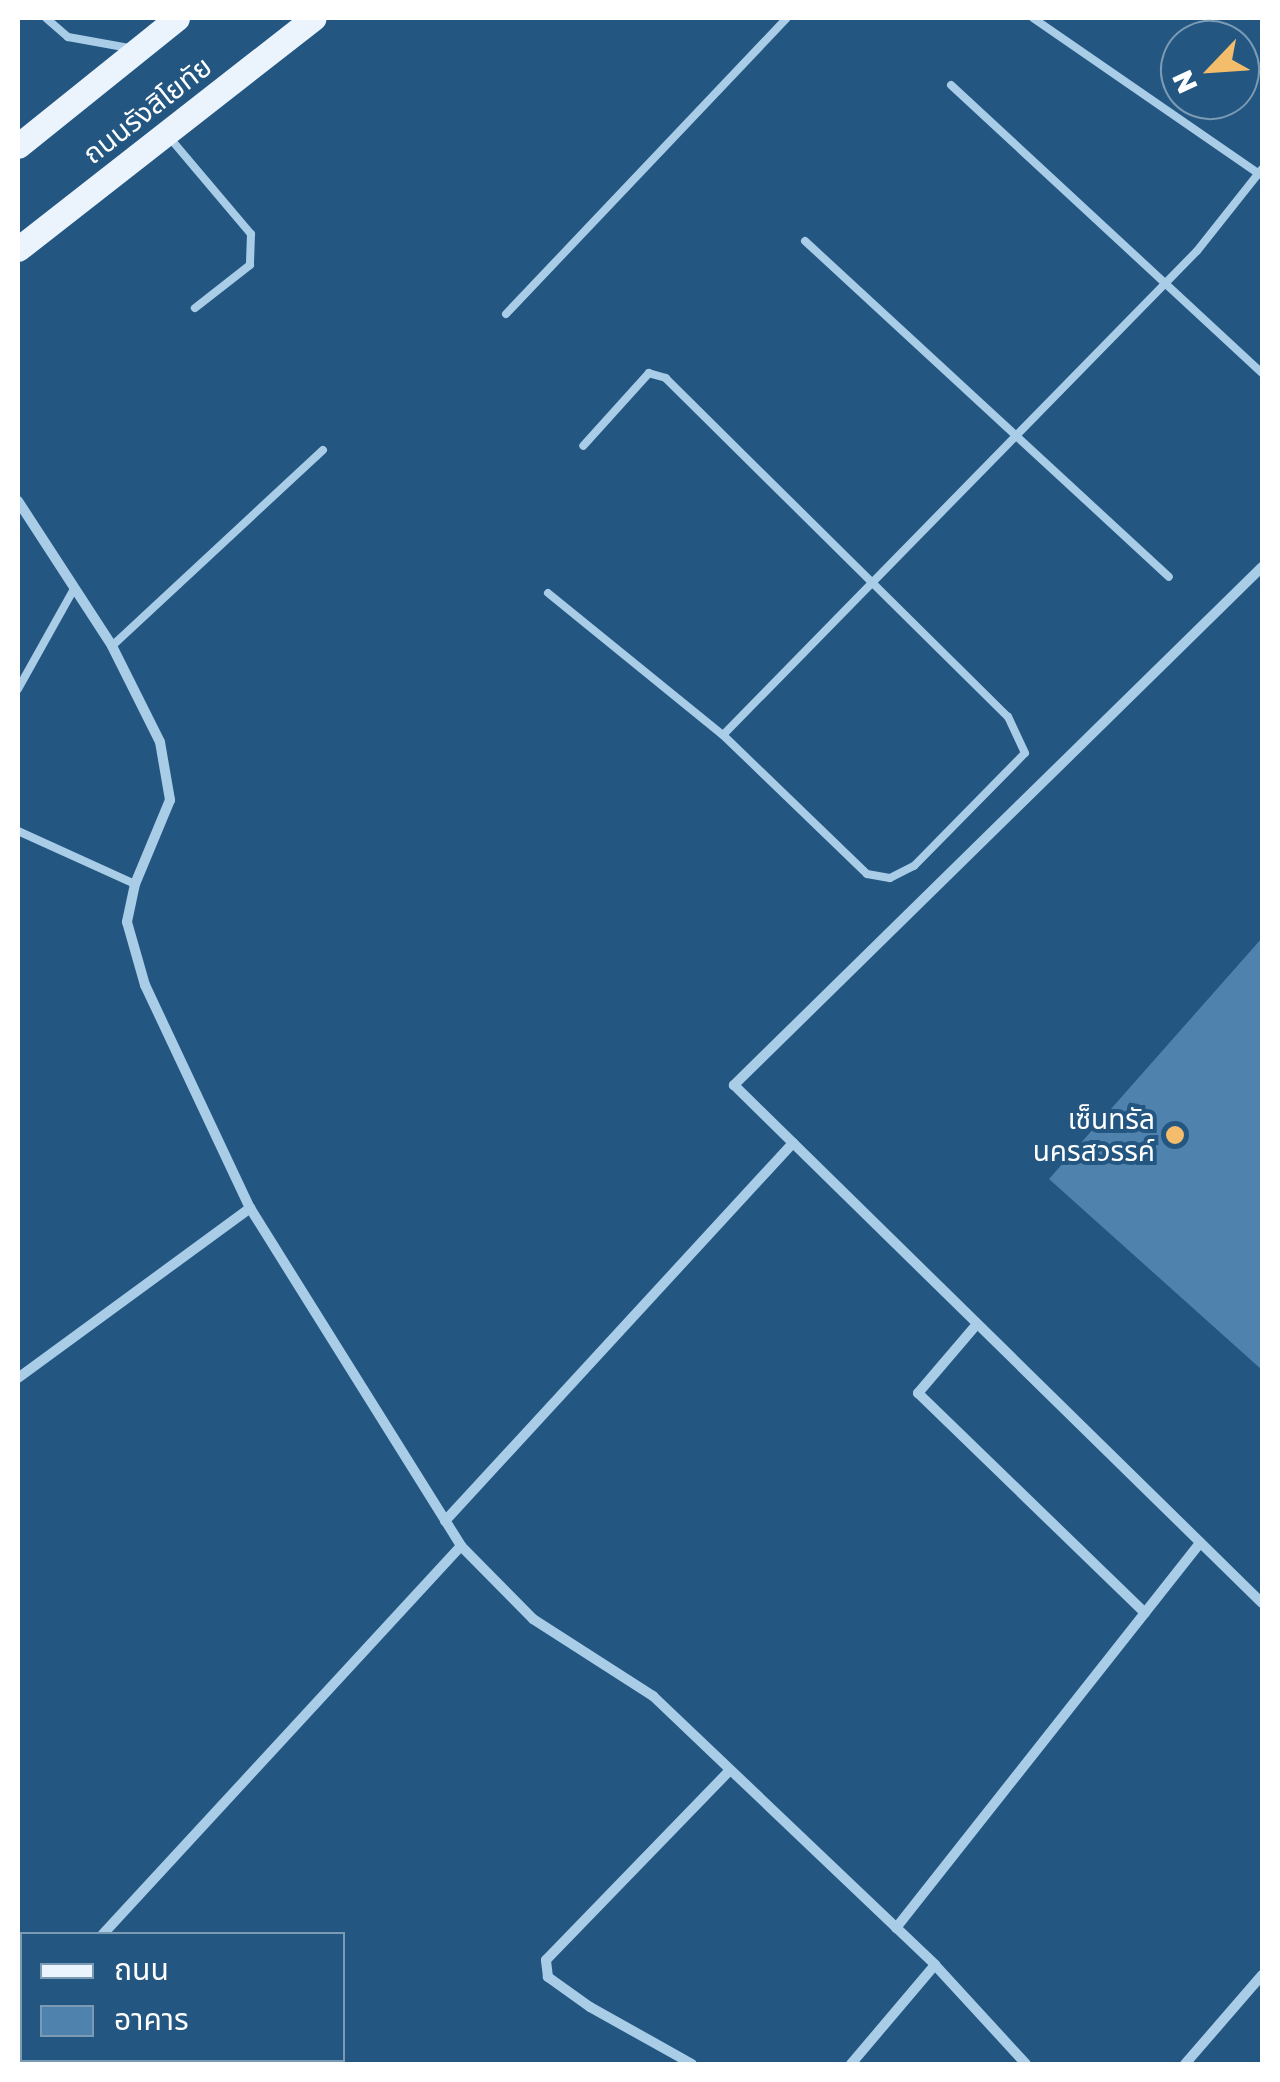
<!DOCTYPE html>
<html>
<head>
<meta charset="utf-8">
<style>
  body { margin:0 }
  #map { position:relative; width:1280px; height:2082px; overflow:hidden; background:#235681; font-family:"Golos Text","Noto Sans Thai",sans-serif }
  div>[style] { position:absolute }
  [style*='--x'] { left:calc(var(--x)*1px); top:calc(var(--y)*1px); width:calc(var(--w)*1px); rotate:calc(var(--a)*1deg) }
  .building>* { inset:0; background:#4f82ac }
  .service>* { height:8px; margin:-4px; padding:0 4px; transform-origin:4px; border-radius:4px; background:#a9cce7 }
  .minor>* { height:10px; margin:-5px; padding:0 5px; transform-origin:5px; border-radius:5px; background:#a9cce7 }
  .primary>* { height:25px; margin:-12.5px; padding:0 12.5px; transform-origin:12.5px; border-radius:12.5px; background:#ebf4fd }
  .dots>* { width:28px; height:28px; translate:-50% -50%; box-sizing:border-box; border:5px solid #235681; border-radius:50% }
  span { translate:-50% -50%; white-space:nowrap; text-align:center; line-height:1.15; -webkit-text-stroke:8px #235681; paint-order:stroke }
  .street-label { font-size:28px; color:#fff }
  .poi-label { font-size:28px; color:#fff }
  .right { translate:-100% -50%; text-align:right }
  .frame { position:absolute; inset:0; border:20px solid #fff; pointer-events:none }
  .legend { position:absolute; left:20px; top:1932px; width:325px; height:130px; box-sizing:border-box; background:#235681; border:2px solid #7b9ab3; margin:0; padding:12px 18px; list-style:none; font-size:30px; color:#fff }
  .legend li { display:flex; align-items:center; gap:20px; height:50px }
  .legend b { width:50px; border:2px solid #7b9ab3 }
  .north { position:absolute; left:1160px; top:20px; width:100px; height:100px; box-sizing:border-box; background:#235681; border:2px solid #7b9ab3; border-radius:50%; rotate:245deg; font-size:28px; font-weight:700; line-height:40px; text-align:center; color:#fff }
  .north::after { content:''; display:block; margin:auto; width:35px; height:45px; background:#f3bd6c; clip-path:polygon(50% 0,100% 100%,50% 72%,0 100%) }
</style>
</head>
<body>
<div id="map">
  <div class="building">
    <i style="clip-path:polygon(1262px 938px,1262px 1370px,1049px 1179px)"></i>
  </div>
  <div class="service">
    <i style="--x:46;--y:18;--w:29;--a:41"></i>
    <i style="--x:68;--y:37;--w:62;--a:10.2"></i>
    <i style="--x:1033;--y:18;--w:275;--a:34.6"></i>
    <i style="--x:951;--y:85;--w:424;--a:42.8"></i>
    <i style="--x:169;--y:137;--w:127;--a:49.8"></i>
    <i style="--x:251;--y:234;--w:31;--a:92"></i>
    <i style="--x:250;--y:265;--w:70;--a:142"></i>
    <i style="--x:805;--y:241;--w:495;--a:42.7"></i>
    <i style="--x:506;--y:314;--w:408;--a:-46.5"></i>
    <i style="--x:548;--y:593;--w:225;--a:39.1"></i>
    <i style="--x:723;--y:735;--w:200;--a:44"></i>
    <i style="--x:867;--y:874;--w:23;--a:10"></i>
    <i style="--x:890;--y:878;--w:27;--a:-27"></i>
    <i style="--x:914;--y:866;--w:158;--a:-45.5"></i>
    <i style="--x:1025;--y:753;--w:40;--a:-115"></i>
    <i style="--x:1008;--y:717;--w:482;--a:-135.3"></i>
    <i style="--x:666;--y:378;--w:18;--a:-164"></i>
    <i style="--x:649;--y:373;--w:98;--a:132.1"></i>
    <i style="--x:112;--y:646;--w:288;--a:-42.9"></i>
    <i style="--x:18;--y:689;--w:115;--a:-60.8"></i>
    <i style="--x:723;--y:735;--w:677;--a:-45.6"></i>
    <i style="--x:1197;--y:251;--w:105;--a:-51.6"></i>
    <i style="--x:18;--y:831;--w:128;--a:24.4"></i>
  </div>
  <div class="minor">
    <i style="--x:18;--y:501;--w:173;--a:57"></i>
    <i style="--x:112;--y:646;--w:107;--a:63.4"></i>
    <i style="--x:160;--y:742;--w:59;--a:80.2"></i>
    <i style="--x:170;--y:800;--w:91;--a:112.6"></i>
    <i style="--x:135;--y:884;--w:39;--a:102"></i>
    <i style="--x:127;--y:922;--w:66;--a:74.1"></i>
    <i style="--x:145;--y:985;--w:246;--a:64.8"></i>
    <i style="--x:250;--y:1208;--w:398;--a:58"></i>
    <i style="--x:461;--y:1546;--w:103;--a:45.4"></i>
    <i style="--x:533;--y:1619;--w:143;--a:32.7"></i>
    <i style="--x:653;--y:1696;--w:390;--a:43.6"></i>
    <i style="--x:935;--y:1965;--w:134;--a:47.4"></i>
    <i style="--x:1262;--y:567;--w:740;--a:135.55"></i>
    <i style="--x:734;--y:1085;--w:740;--a:44.45"></i>
    <i style="--x:977;--y:1324;--w:91;--a:130.5"></i>
    <i style="--x:918;--y:1393;--w:316;--a:44.1"></i>
    <i style="--x:18;--y:1378;--w:288;--a:-36.2"></i>
    <i style="--x:445;--y:1521;--w:514;--a:-47.37"></i>
    <i style="--x:896;--y:1928;--w:491;--a:-51.7"></i>
    <i style="--x:103;--y:1934;--w:528;--a:-47.3"></i>
    <i style="--x:18;--y:2027;--w:7;--a:-56"></i>
    <i style="--x:692;--y:2064;--w:117;--a:-150.8"></i>
    <i style="--x:590;--y:2007;--w:52;--a:-144.5"></i>
    <i style="--x:548;--y:1977;--w:17;--a:-97"></i>
    <i style="--x:546;--y:1960;--w:262;--a:-45.9"></i>
    <i style="--x:851;--y:2064;--w:130;--a:-49.7"></i>
    <i style="--x:1185;--y:2064;--w:118;--a:-49.1"></i>
  </div>
  <div class="primary">
    <i style="--x:18;--y:146;--w:204;--a:-38.8"></i>
    <i style="--x:18;--y:249;--w:375;--a:-38"></i>
  </div>
  <div class="dots">
    <i style="left:1175px;top:1135px;background:#f3bd6c"></i>
  </div>
  <div class="street-label">
    <span style="left:147px;top:110px;rotate:-38deg">ถนนรังสิโยทัย</span>
  </div>
  <div class="poi-label">
    <span class="right" style="left:1155px;top:1135px">เซ็นทรัล<br>นครสวรรค์</span>
  </div>
  <div class="frame"></div>
  <ul class="legend">
  <li><b style="height:12px;background:#ebf4fd"></b>ถนน</li>
  <li><b style="height:28px;background:#4f82ac"></b>อาคาร</li>
  </ul>
  <div class="north">N</div>
</div>
</body>
</html>
